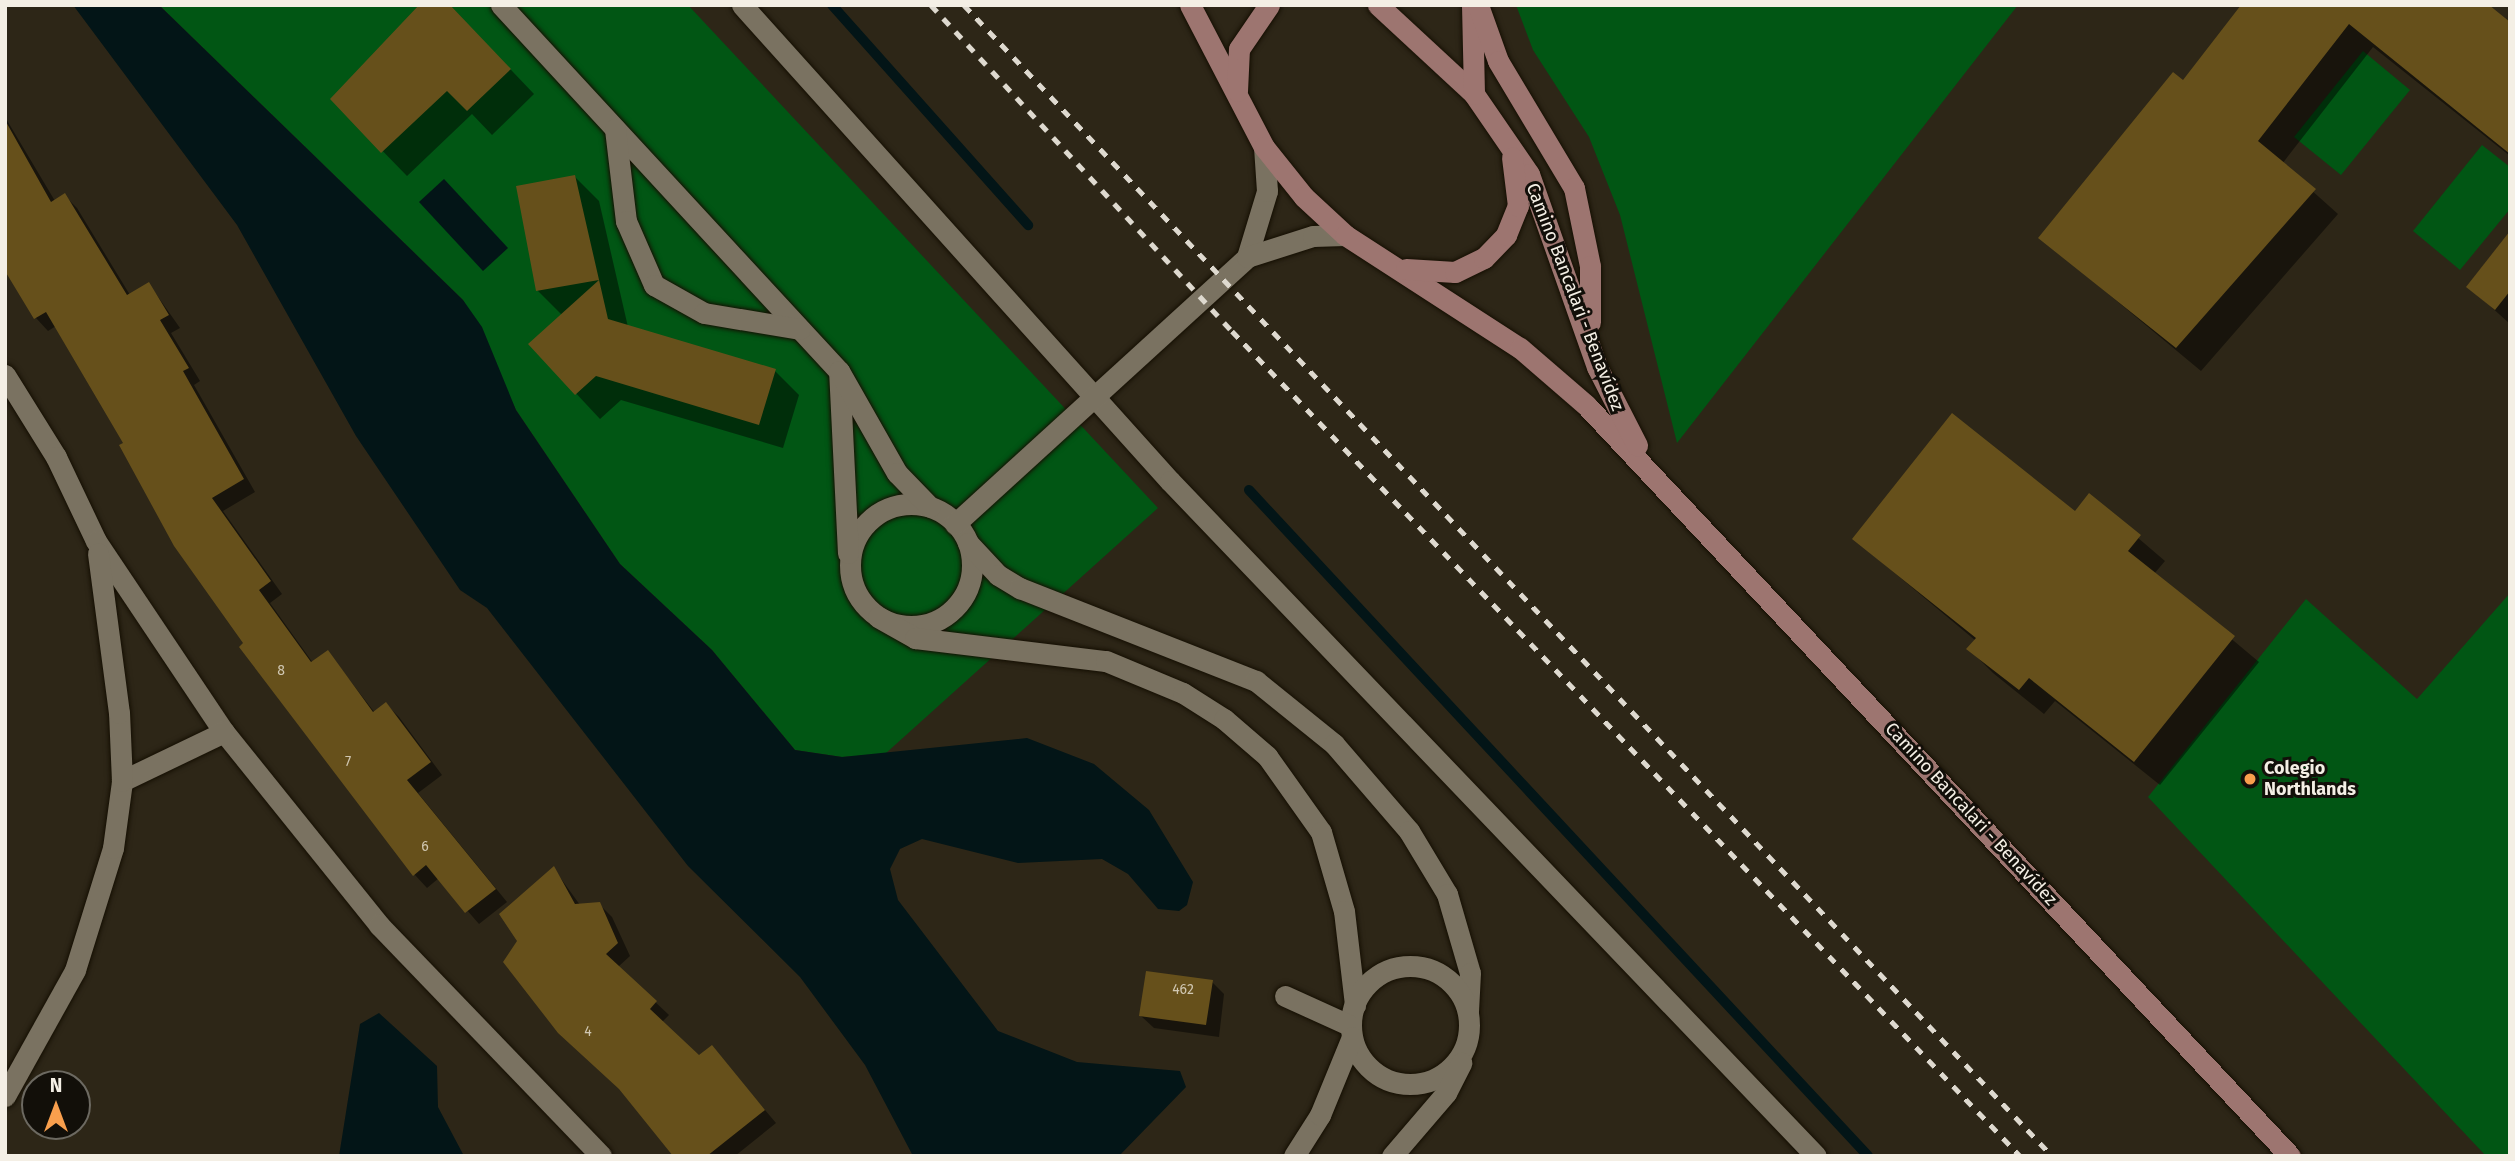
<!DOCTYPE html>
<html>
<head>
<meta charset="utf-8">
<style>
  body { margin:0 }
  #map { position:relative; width:2515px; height:1161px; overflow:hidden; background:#2d2617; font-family:"Fira Sans",sans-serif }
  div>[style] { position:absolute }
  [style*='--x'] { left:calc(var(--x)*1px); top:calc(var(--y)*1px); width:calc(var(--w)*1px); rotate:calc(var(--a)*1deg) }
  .green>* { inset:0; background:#015614 }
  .water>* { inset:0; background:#031517 }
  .shadow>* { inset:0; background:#0007 }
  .stream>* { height:10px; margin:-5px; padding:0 5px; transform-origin:5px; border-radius:5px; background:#031517 }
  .building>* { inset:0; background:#66501b }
  .roads { filter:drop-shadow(0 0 2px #150f03) drop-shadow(0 0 2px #150f03) }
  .street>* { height:21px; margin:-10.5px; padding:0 10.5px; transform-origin:10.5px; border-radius:10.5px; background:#7a7261 }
  .street>.ring { margin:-10.5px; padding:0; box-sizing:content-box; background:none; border:21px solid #7a7261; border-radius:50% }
  .secondary>* { height:21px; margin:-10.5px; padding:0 10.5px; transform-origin:10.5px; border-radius:10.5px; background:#9d7570 }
  .rail>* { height:5px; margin-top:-2.5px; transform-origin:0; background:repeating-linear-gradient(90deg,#ded9cf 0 9px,transparent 0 18px) }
  .dots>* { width:19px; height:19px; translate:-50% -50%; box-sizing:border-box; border:4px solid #120f09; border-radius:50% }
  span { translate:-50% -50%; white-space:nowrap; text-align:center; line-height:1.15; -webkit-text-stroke:6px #120f09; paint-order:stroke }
  .number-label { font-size:14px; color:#d0c7b2 }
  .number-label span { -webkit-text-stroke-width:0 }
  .street-label { font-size:18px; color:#f4efe5 }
  .poi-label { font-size:18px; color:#f4efe5; font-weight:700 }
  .left { translate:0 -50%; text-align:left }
  .frame { position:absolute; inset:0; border:7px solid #f4efe5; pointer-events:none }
  .north { position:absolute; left:21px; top:1070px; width:70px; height:70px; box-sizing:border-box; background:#120f09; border:2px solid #6c6961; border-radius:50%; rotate:0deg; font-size:19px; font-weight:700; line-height:28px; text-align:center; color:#f4efe5 }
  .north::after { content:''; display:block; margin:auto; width:24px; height:32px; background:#f99f4d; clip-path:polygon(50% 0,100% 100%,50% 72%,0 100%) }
</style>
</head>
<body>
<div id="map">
  <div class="green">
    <i style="clip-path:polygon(159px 5px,688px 5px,1158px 508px,885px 754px,842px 757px,795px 750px,712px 650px,620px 564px,516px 410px,463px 300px)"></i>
    <i style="clip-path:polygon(1516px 5px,2018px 5px,1677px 443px,1620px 215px,1589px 137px,1533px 50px)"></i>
    <i style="clip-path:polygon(2363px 51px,2410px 90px,2341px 175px,2294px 137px)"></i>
    <i style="clip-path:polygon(2482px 145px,2510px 167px,2510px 209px,2460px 270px,2413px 231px)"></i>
    <i style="clip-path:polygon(2510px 593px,2510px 1156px,2486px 1156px,2148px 797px,2306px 599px,2417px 699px)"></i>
  </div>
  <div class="water">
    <i style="clip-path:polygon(73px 5px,159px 5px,463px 300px,482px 327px,516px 410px,620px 564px,712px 650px,795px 750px,842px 757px,1027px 738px,1094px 764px,1149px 810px,1193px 882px,1187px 905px,1179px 911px,1158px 909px,1128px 874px,1102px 859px,1018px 863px,922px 839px,900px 849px,890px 869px,898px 900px,998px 1031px,1077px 1062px,1180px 1071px,1186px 1087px,1119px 1156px,913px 1156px,865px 1065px,800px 977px,688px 866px,487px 608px,460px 590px,356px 436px,237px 225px)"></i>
    <i style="clip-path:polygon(444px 179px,508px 248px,483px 271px,419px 202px)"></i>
    <i style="clip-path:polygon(379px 1013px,437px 1066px,438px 1107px,464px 1156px,339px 1156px,360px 1024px)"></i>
  </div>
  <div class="shadow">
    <i style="clip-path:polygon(449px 5px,534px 94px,492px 135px,472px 114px,407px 176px,332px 99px)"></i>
    <i style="clip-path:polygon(2243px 5px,2510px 24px,2510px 156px,2373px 47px,2282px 164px,2338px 214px,2201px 371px,2041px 238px,2183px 83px)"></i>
    <i style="clip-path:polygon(5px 117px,55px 201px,65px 196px,77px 208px,130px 295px,149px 284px,180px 328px,171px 333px,200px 381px,194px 385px,255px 492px,223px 511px,282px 594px,270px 603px,313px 663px,328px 652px,375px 713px,386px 704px,399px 717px,442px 775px,418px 793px,507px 902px,479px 924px,439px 878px,427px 888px,415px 875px,241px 647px,246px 644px,56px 326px,48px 331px,36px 318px,5px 265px)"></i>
    <i style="clip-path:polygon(575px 177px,599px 201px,628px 327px,775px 371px,799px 395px,783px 448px,621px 400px,600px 419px,530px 344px,562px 315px,538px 291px)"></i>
    <i style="clip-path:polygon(2510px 234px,2510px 324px,2468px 286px)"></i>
    <i style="clip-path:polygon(2089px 496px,2165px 561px,2154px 574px,2259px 662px,2160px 785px,2055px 701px,2044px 714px,1993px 673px,1969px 649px,1976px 641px,1854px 539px,2075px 513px)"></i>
    <i style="clip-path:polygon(554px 869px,580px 905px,599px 904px,612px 917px,630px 956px,618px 967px,669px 1015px,662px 1022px,699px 1058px,712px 1048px,776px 1123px,735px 1156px,675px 1156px,519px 941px)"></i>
    <i style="clip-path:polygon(1212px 982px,1224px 994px,1219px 1037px,1154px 1028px,1141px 1016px)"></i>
  </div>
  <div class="stream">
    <i style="--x:832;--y:5;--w:295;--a:48.3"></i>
    <i style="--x:1249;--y:490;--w:909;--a:47.09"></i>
  </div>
  <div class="building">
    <i style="clip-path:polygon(419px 5px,450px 5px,511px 69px,467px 111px,447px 91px,381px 153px,330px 99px)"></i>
    <i style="clip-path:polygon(2241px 5px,2489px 5px,2510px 22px,2510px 154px,2349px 24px,2258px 141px,2316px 189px,2176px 348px,2038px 238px,2173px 72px,2183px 80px)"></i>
    <i style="clip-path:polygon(5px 120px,51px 202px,65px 193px,127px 295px,149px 282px,169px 315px,160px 320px,189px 368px,183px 371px,244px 479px,212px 498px,271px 581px,259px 590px,311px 662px,328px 650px,373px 712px,386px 702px,431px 762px,407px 780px,496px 889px,465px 913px,426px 865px,413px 876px,239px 647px,243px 643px,174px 546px,119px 445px,123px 443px,46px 312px,34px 319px,5px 271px)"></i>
    <i style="clip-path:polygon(575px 175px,608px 319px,776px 369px,759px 425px,596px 376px,575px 395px,528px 344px,599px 280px,536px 291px,516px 186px)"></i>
    <i style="clip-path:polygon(2510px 231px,2510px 291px,2495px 310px,2466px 287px)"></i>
    <i style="clip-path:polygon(1952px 413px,2075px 511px,2089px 493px,2141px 535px,2128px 551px,2235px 636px,2134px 762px,2029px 678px,2019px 690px,1966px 649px,1976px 638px,1852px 539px)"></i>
    <i style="clip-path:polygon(554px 866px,575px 904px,600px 902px,618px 943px,606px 954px,657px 1001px,650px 1009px,699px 1055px,712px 1045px,765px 1110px,707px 1156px,673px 1156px,619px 1089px,558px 1033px,503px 962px,517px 941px,499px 914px)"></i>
    <i style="clip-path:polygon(1146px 971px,1213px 980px,1206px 1025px,1139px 1016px)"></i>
  </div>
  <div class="roads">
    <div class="street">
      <i style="--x:501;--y:5;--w:498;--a:47.3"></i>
      <i style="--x:742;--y:5;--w:640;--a:48.04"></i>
      <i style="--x:1170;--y:481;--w:934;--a:46.26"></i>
      <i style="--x:615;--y:129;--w:93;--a:83.2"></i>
      <i style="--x:626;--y:221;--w:70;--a:66.4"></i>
      <i style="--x:654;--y:285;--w:57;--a:29.2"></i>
      <i style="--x:704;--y:313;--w:97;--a:9.5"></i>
      <i style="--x:1247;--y:257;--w:69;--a:-73.1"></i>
      <i style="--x:1267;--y:191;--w:44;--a:-93.9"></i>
      <i style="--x:5;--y:375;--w:97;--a:58.1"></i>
      <i style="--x:56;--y:457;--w:93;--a:64.5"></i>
      <i style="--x:96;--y:541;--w:230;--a:56.2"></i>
      <i style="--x:224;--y:732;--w:248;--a:51.2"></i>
      <i style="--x:379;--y:925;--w:320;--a:46.1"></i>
      <i class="ring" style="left:850px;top:504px;width:101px;height:101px"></i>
      <i style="--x:955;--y:524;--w:396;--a:-42.4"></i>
      <i style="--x:1247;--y:257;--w:69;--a:-17.7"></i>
      <i style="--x:1313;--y:236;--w:32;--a:-2"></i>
      <i style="--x:968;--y:543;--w:44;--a:46.8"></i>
      <i style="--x:998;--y:575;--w:26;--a:31"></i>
      <i style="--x:1020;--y:588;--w:254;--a:21.5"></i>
      <i style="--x:1256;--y:681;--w:100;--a:38.9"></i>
      <i style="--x:1334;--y:744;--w:115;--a:49.2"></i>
      <i style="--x:1409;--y:831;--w:74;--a:58.9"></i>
      <i style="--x:1447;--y:894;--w:82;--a:73.8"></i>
      <i style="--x:1470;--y:973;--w:39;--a:93"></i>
      <i style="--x:848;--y:553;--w:182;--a:-92.8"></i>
      <i style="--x:839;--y:371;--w:117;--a:60.4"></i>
      <i style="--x:897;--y:473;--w:47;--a:45.9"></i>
      <i style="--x:878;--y:617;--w:43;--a:29.6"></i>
      <i style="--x:915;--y:638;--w:192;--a:6.9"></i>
      <i style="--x:1106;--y:661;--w:83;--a:22.6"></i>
      <i style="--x:1183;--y:693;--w:49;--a:32.4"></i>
      <i style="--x:1224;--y:719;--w:57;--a:40.7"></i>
      <i style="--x:1267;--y:756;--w:93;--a:54.6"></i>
      <i style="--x:1321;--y:832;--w:82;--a:73.8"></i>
      <i style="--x:1344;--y:911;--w:95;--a:83.3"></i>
      <i style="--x:122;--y:781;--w:113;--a:-25.7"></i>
      <i class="ring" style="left:1351px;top:966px;width:97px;height:97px"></i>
      <i style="--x:1285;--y:996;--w:72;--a:24.4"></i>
      <i style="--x:5;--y:1096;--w:144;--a:-60.9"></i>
      <i style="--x:75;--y:970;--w:128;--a:-72.7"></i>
      <i style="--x:113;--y:848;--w:68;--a:-82.3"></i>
      <i style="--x:122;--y:781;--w:68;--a:-92.5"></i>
      <i style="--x:119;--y:713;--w:161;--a:-97.5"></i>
      <i style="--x:1294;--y:1156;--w:49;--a:-57.6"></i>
      <i style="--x:1320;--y:1115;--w:84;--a:-67.7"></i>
      <i style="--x:1392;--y:1156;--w:83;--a:-49.4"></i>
      <i style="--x:1446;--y:1093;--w:34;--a:-63"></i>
    </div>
    <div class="secondary">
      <i style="--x:1190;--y:5;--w:160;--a:62.5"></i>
      <i style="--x:1264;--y:147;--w:64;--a:51.3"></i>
      <i style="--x:1304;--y:197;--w:56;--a:42.8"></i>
      <i style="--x:1345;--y:235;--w:208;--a:32.9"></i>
      <i style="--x:1520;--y:348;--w:87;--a:40.8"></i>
      <i style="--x:1586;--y:405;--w:1029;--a:46.85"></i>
      <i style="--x:1378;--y:5;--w:131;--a:42.8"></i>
      <i style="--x:1474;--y:94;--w:97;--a:55.5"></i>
      <i style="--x:1529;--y:174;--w:205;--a:70.6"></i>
      <i style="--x:1597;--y:367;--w:88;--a:62.9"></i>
      <i style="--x:1472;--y:5;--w:89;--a:88.7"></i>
      <i style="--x:1478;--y:5;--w:59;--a:70.3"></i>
      <i style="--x:1498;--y:61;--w:148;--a:59.1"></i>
      <i style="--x:1574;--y:188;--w:80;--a:78.4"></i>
      <i style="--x:1590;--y:266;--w:56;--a:90"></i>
      <i style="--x:1237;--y:91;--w:42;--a:-87.3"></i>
      <i style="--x:1239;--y:49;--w:53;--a:-55.7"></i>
      <i style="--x:1406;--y:269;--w:49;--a:3.5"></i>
      <i style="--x:1455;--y:272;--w:32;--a:-26"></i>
      <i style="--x:1484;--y:258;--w:32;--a:-46"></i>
      <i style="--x:1506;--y:235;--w:31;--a:-68"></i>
      <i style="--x:1518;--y:206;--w:49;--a:-97"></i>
    </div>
  </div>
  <div class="rail">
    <i style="--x:931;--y:5;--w:444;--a:47.3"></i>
    <i style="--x:1232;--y:331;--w:1141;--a:46.31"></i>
    <i style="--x:964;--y:5;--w:1584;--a:46.61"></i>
  </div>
  <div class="dots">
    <i style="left:2250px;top:779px;background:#f99f4d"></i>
  </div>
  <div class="number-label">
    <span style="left:281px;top:671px">8</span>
    <span style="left:348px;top:762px">7</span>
    <span style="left:425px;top:847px">6</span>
    <span style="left:1183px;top:990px">462</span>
    <span style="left:588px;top:1032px">4</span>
  </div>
  <div class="street-label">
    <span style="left:1575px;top:297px;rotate:69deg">Camino Bancalari - Benavídez</span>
    <span style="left:1971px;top:814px;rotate:47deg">Camino Bancalari - Benavídez</span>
  </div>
  <div class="poi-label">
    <span class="left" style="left:2264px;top:779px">Colegio<br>Northlands</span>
  </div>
  <div class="frame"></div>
  <div class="north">N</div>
</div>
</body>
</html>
